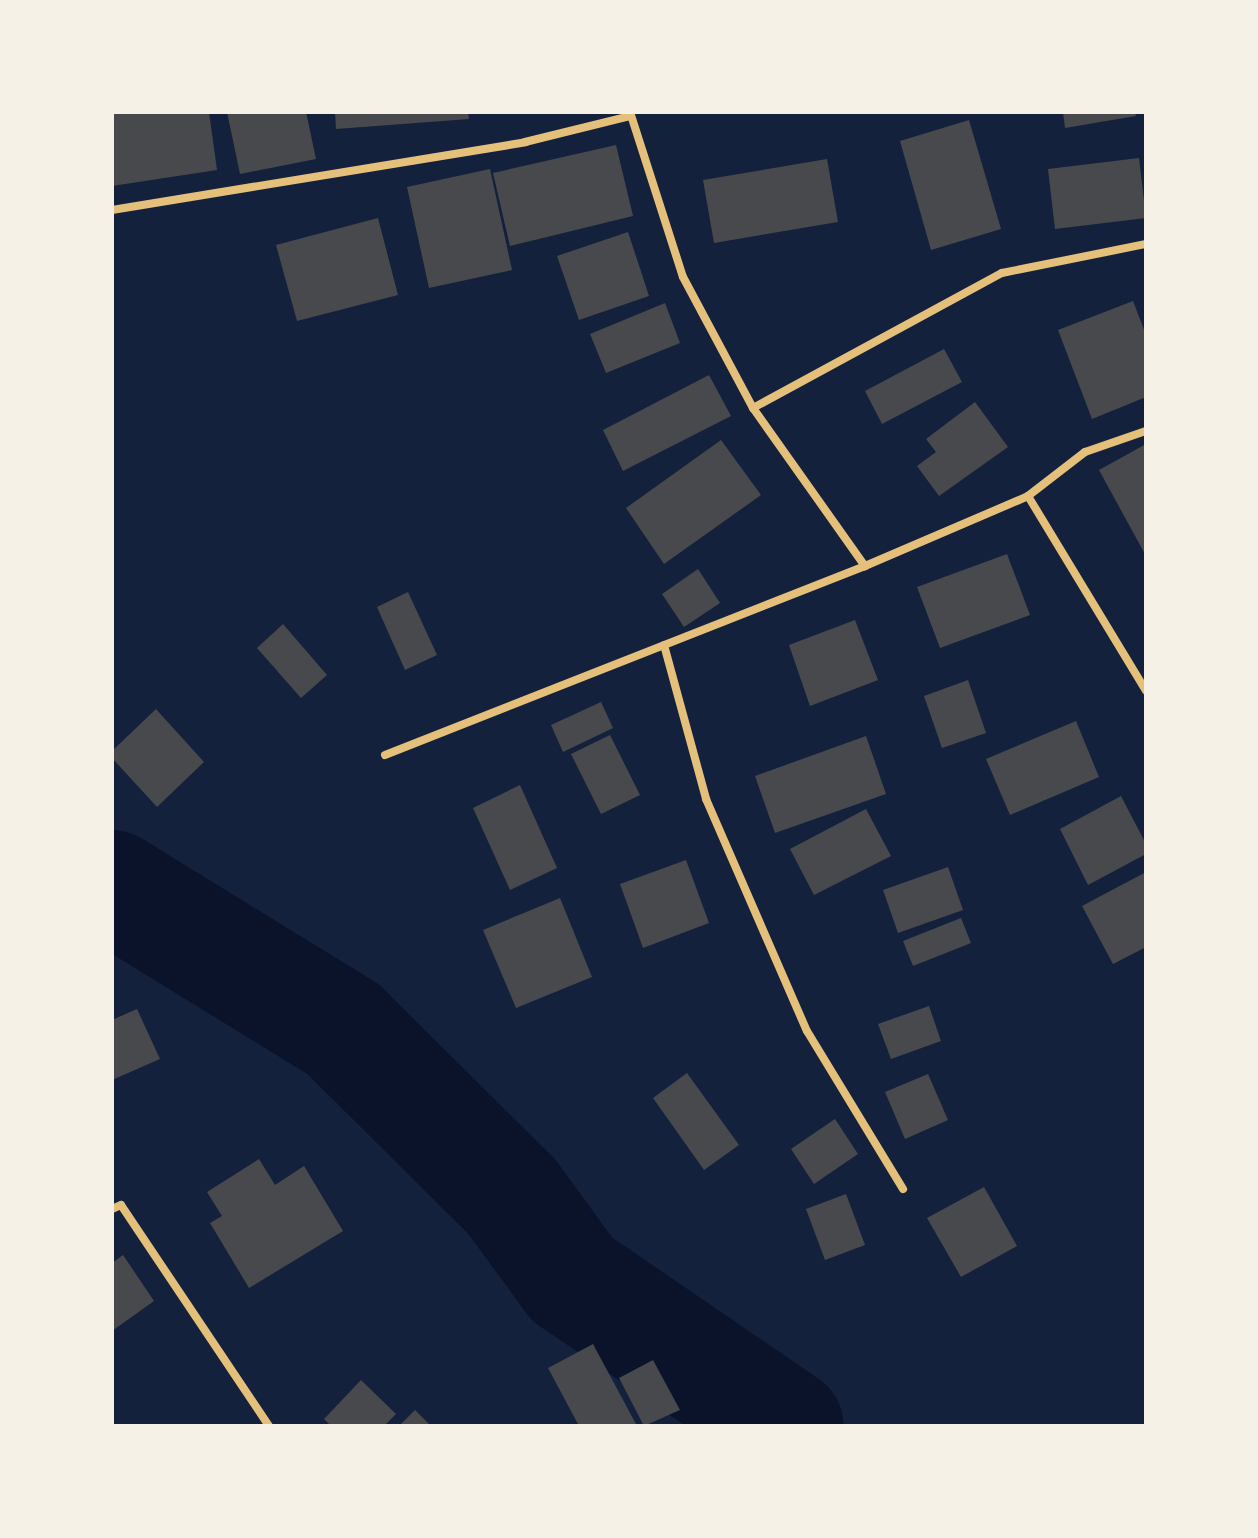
<!DOCTYPE html>
<html>
<head>
<meta charset="utf-8">
<style>
  body { margin:0 }
  #map { position:relative; width:1258px; height:1538px; overflow:hidden; background:#14213d; font-family:Literata,serif }
  div>[style] { position:absolute }
  [style*='--x'] { left:calc(var(--x)*1px); top:calc(var(--y)*1px); width:calc(var(--w)*1px); rotate:calc(var(--a)*1deg) }
  .river>* { height:114px; margin:-57px; padding:0 57px; transform-origin:57px; border-radius:57px; background:#0b132b }
  .building>* { inset:0; background:#48494c }
  .minor>* { height:8px; margin:-4px; padding:0 4px; transform-origin:4px; border-radius:4px; background:#e5c07b }
  span { translate:-50% -50%; white-space:nowrap; text-align:center; line-height:1.15; -webkit-text-stroke:8px #f6f1e7; paint-order:stroke }
  .frame { position:absolute; inset:0; border:114px solid #f6f1e7; pointer-events:none }
</style>
</head>
<body>
<div id="map">
  <div class="river">
    <i style="--x:112;--y:887;--w:273;--a:31.6"></i>
    <i style="--x:344;--y:1030;--w:237;--a:44.8"></i>
    <i style="--x:512;--y:1197;--w:102;--a:53.8"></i>
    <i style="--x:572;--y:1279;--w:260;--a:34.4"></i>
  </div>
  <div class="building">
    <i style="clip-path:polygon(112px 112px,209px 112px,217px 170px,112px 186px)"></i>
    <i style="clip-path:polygon(227px 112px,306px 112px,316px 159px,240px 174px)"></i>
    <i style="clip-path:polygon(335px 112px,468px 112px,469px 119px,336px 129px)"></i>
    <i style="clip-path:polygon(1063px 112px,1135px 112px,1136px 116px,1065px 128px)"></i>
    <i style="clip-path:polygon(969px 120px,1001px 229px,931px 250px,900px 141px)"></i>
    <i style="clip-path:polygon(616px 145px,633px 216px,510px 246px,493px 173px)"></i>
    <i style="clip-path:polygon(1139px 158px,1146px 218px,1055px 229px,1048px 169px)"></i>
    <i style="clip-path:polygon(827px 159px,838px 222px,714px 243px,703px 180px)"></i>
    <i style="clip-path:polygon(490px 169px,512px 270px,429px 288px,407px 187px)"></i>
    <i style="clip-path:polygon(378px 218px,398px 295px,297px 321px,276px 245px)"></i>
    <i style="clip-path:polygon(628px 232px,649px 296px,579px 320px,557px 256px)"></i>
    <i style="clip-path:polygon(1133px 301px,1146px 335px,1146px 397px,1092px 419px,1058px 330px)"></i>
    <i style="clip-path:polygon(665px 303px,680px 343px,606px 373px,590px 334px)"></i>
    <i style="clip-path:polygon(944px 349px,962px 382px,882px 424px,865px 391px)"></i>
    <i style="clip-path:polygon(709px 375px,731px 416px,623px 471px,603px 430px)"></i>
    <i style="clip-path:polygon(975px 402px,1008px 447px,939px 496px,917px 466px,936px 452px,926px 439px)"></i>
    <i style="clip-path:polygon(721px 440px,761px 495px,664px 564px,626px 508px)"></i>
    <i style="clip-path:polygon(1146px 444px,1146px 556px,1099px 470px)"></i>
    <i style="clip-path:polygon(1007px 554px,1030px 615px,940px 648px,917px 587px)"></i>
    <i style="clip-path:polygon(698px 569px,720px 603px,684px 627px,662px 594px)"></i>
    <i style="clip-path:polygon(408px 592px,437px 655px,405px 670px,377px 607px)"></i>
    <i style="clip-path:polygon(855px 620px,878px 680px,810px 706px,789px 645px)"></i>
    <i style="clip-path:polygon(283px 624px,327px 675px,301px 698px,257px 648px)"></i>
    <i style="clip-path:polygon(968px 680px,986px 733px,942px 748px,924px 696px)"></i>
    <i style="clip-path:polygon(601px 702px,613px 728px,563px 752px,551px 725px)"></i>
    <i style="clip-path:polygon(156px 709px,204px 762px,157px 807px,112px 758px,112px 751px)"></i>
    <i style="clip-path:polygon(1076px 721px,1099px 777px,1010px 815px,986px 759px)"></i>
    <i style="clip-path:polygon(610px 735px,640px 795px,601px 814px,571px 754px)"></i>
    <i style="clip-path:polygon(866px 736px,886px 794px,775px 833px,755px 776px)"></i>
    <i style="clip-path:polygon(520px 785px,557px 868px,510px 890px,473px 808px)"></i>
    <i style="clip-path:polygon(1121px 796px,1146px 844px,1146px 854px,1088px 885px,1060px 829px)"></i>
    <i style="clip-path:polygon(866px 809px,891px 856px,814px 895px,790px 849px)"></i>
    <i style="clip-path:polygon(686px 860px,709px 923px,643px 948px,620px 884px)"></i>
    <i style="clip-path:polygon(948px 867px,963px 910px,898px 933px,883px 890px)"></i>
    <i style="clip-path:polygon(1146px 872px,1146px 947px,1113px 964px,1082px 906px)"></i>
    <i style="clip-path:polygon(560px 898px,592px 977px,516px 1008px,483px 930px)"></i>
    <i style="clip-path:polygon(961px 918px,971px 943px,913px 966px,903px 941px)"></i>
    <i style="clip-path:polygon(929px 1006px,941px 1041px,891px 1059px,878px 1024px)"></i>
    <i style="clip-path:polygon(137px 1009px,160px 1059px,112px 1080px,112px 1020px)"></i>
    <i style="clip-path:polygon(687px 1073px,739px 1145px,704px 1170px,653px 1098px)"></i>
    <i style="clip-path:polygon(928px 1074px,948px 1120px,905px 1139px,885px 1092px)"></i>
    <i style="clip-path:polygon(835px 1119px,858px 1154px,814px 1184px,791px 1149px)"></i>
    <i style="clip-path:polygon(259px 1159px,275px 1185px,304px 1166px,343px 1231px,249px 1288px,210px 1223px,222px 1216px,207px 1192px)"></i>
    <i style="clip-path:polygon(984px 1187px,1017px 1246px,961px 1277px,927px 1218px)"></i>
    <i style="clip-path:polygon(846px 1194px,865px 1245px,825px 1260px,806px 1209px)"></i>
    <i style="clip-path:polygon(123px 1255px,154px 1301px,112px 1331px,112px 1263px)"></i>
    <i style="clip-path:polygon(593px 1344px,637px 1426px,579px 1426px,548px 1368px)"></i>
    <i style="clip-path:polygon(653px 1360px,680px 1410px,644px 1426px,619px 1378px)"></i>
    <i style="clip-path:polygon(361px 1380px,396px 1414px,384px 1426px,331px 1426px,324px 1419px)"></i>
    <i style="clip-path:polygon(415px 1410px,431px 1426px,399px 1426px)"></i>
  </div>
  <div class="minor">
    <i style="--x:630;--y:112;--w:173;--a:72.2"></i>
    <i style="--x:683;--y:277;--w:149;--a:61.9"></i>
    <i style="--x:753;--y:408;--w:194;--a:54.7"></i>
    <i style="--x:112;--y:210;--w:419;--a:-9.3"></i>
    <i style="--x:525;--y:142;--w:108;--a:-13.9"></i>
    <i style="--x:753;--y:408;--w:283;--a:-28.5"></i>
    <i style="--x:1002;--y:273;--w:147;--a:-11.4"></i>
    <i style="--x:1028;--y:496;--w:228;--a:58.8"></i>
    <i style="--x:664;--y:645;--w:160;--a:74.7"></i>
    <i style="--x:706;--y:799;--w:253;--a:66.5"></i>
    <i style="--x:807;--y:1031;--w:185;--a:58.7"></i>
    <i style="--x:385;--y:755;--w:516;--a:-21.49"></i>
    <i style="--x:865;--y:566;--w:177;--a:-23.2"></i>
    <i style="--x:1028;--y:496;--w:72;--a:-37.7"></i>
    <i style="--x:1085;--y:452;--w:65;--a:-19"></i>
    <i style="--x:112;--y:1209;--w:10;--a:-24"></i>
    <i style="--x:121;--y:1205;--w:266;--a:56.2"></i>
  </div>
  <div class="frame"></div>
</div>
</body>
</html>
